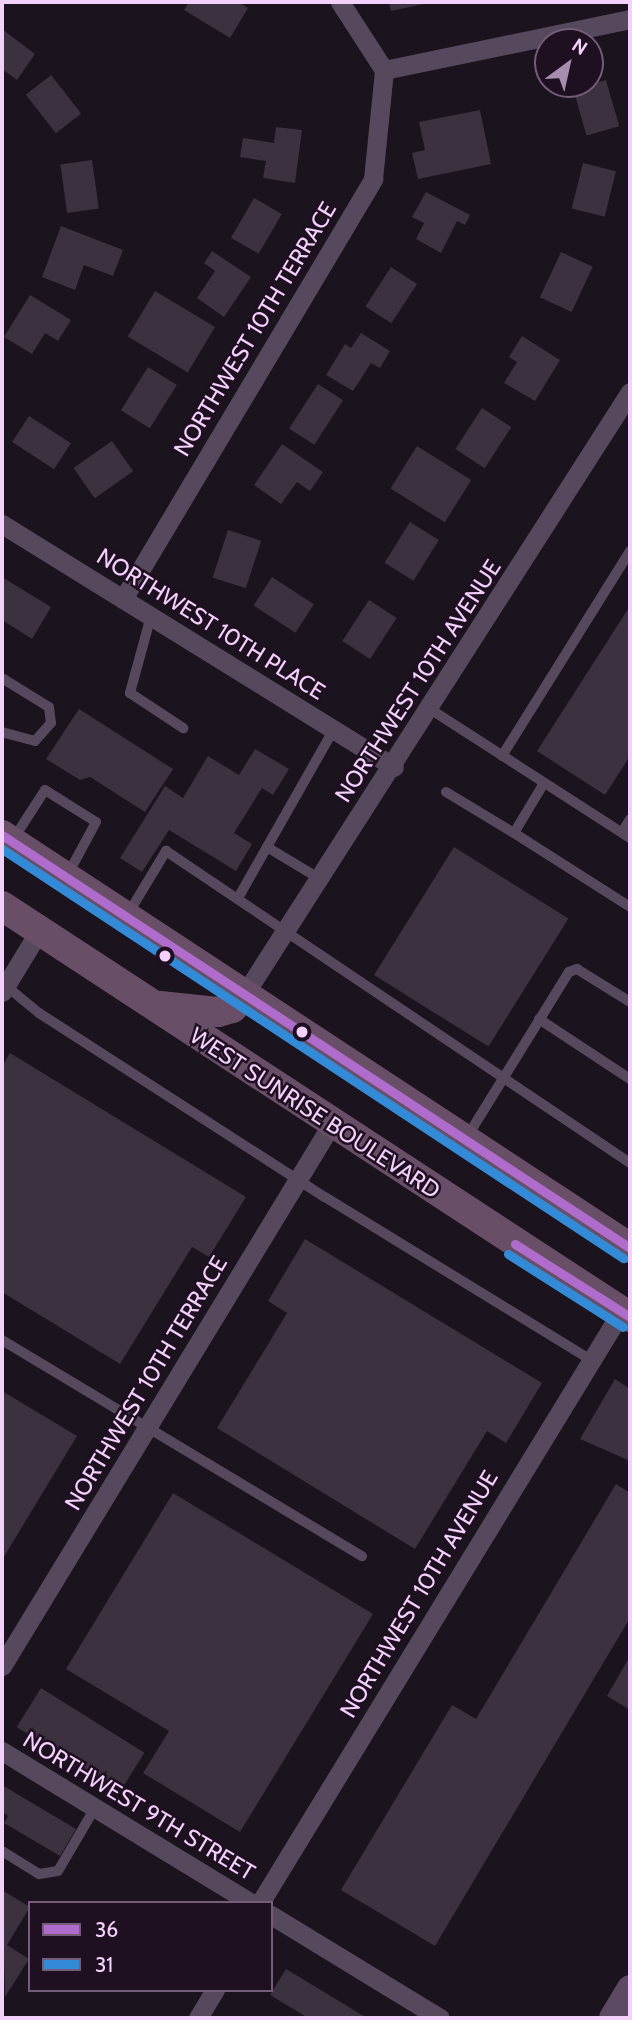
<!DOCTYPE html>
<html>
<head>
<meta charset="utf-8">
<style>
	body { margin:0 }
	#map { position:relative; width:632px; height:2020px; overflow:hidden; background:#1b131d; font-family:Cabin,sans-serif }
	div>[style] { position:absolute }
	.building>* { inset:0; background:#3c313f; transform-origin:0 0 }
	.lane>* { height:10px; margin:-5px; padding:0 5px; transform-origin:5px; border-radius:5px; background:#56485d }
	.street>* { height:19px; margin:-9.5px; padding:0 9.5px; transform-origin:9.5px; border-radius:9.5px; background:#56485d }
	.secondary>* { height:26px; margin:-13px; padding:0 13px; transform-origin:13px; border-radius:13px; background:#5c4a63 }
	.primary>* { height:30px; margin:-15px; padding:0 15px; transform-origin:15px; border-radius:15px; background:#684f67 }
	.bus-1>* { height:9px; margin:-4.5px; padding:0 4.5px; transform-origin:4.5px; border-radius:4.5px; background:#b06ccc }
	.bus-2>* { height:9px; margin:-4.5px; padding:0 4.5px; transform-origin:4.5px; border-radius:4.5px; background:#338bd7 }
	.dots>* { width:19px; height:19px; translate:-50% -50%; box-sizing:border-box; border:4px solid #1e0f21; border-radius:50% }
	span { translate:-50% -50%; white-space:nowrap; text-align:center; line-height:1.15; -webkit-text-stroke:5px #1e0f21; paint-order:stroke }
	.street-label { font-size:23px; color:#f3d1fc }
	.frame { position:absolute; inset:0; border:4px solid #f3d1fc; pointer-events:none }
	.legend { position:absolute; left:28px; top:1901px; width:245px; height:91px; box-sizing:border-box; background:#1e0f21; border:2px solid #735d79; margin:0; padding:9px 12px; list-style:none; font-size:21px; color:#f3d1fc }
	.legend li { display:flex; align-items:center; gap:14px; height:35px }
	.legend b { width:35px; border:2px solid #735d79 }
	.north { position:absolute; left:534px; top:28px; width:70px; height:70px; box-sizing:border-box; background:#1e0f21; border:2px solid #735d79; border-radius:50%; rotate:33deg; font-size:19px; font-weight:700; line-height:28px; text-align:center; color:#f3d1fc }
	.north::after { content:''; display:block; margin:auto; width:24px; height:32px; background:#a78eae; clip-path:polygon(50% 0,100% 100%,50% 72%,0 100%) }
</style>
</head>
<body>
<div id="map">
	<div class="building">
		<i style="clip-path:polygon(189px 2px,238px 2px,248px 8px,230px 38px,184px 10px)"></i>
		<i style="clip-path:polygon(389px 2px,428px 2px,428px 3px,391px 11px)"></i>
		<i style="clip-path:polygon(2px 29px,35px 54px,17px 80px,2px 69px)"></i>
		<i style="left:51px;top:75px;width:49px;height:32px;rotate:52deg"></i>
		<i style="left:606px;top:80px;width:48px;height:34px;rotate:74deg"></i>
		<i style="clip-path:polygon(480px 110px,491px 164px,418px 179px,412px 153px,425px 150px,419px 122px)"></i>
		<i style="clip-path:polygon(276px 127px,302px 130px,295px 183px,263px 178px,266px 161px,240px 157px,243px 138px,274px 143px)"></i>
		<i style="left:92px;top:160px;width:49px;height:32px;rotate:82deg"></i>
		<i style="left:583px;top:163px;width:34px;height:47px;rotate:14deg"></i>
		<i style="clip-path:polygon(426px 192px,470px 215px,465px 225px,457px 221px,441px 253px,416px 239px,424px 223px,412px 217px)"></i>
		<i style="left:254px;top:198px;width:32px;height:46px;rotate:30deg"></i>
		<i style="clip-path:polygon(61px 226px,123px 250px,113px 276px,84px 265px,75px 290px,42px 277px)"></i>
		<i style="clip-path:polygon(212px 251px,251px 277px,224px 317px,197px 298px,215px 271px,204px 263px)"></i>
		<i style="left:561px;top:252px;width:35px;height:50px;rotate:25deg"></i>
		<i style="left:391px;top:267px;width:31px;height:47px;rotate:33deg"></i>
		<i style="left:155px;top:291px;width:70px;height:53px;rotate:31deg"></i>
		<i style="clip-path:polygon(30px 295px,71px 320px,58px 341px,45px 333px,32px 354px,4px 337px)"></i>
		<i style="clip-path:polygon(361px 333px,390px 351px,380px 368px,371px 363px,353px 391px,326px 375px,345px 344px,351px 348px)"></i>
		<i style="clip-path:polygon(522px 336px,560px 360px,535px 401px,504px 383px,517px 362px,509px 357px)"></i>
		<i style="left:148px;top:367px;width:34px;height:51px;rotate:32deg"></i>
		<i style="left:318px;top:384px;width:30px;height:53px;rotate:33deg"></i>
		<i style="left:482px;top:408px;width:35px;height:49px;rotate:33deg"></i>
		<i style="left:29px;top:416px;width:50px;height:31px;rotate:33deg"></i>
		<i style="left:112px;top:441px;width:37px;height:47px;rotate:55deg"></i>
		<i style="clip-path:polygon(282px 444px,323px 472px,310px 491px,297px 482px,281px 504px,254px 485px)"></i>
		<i style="left:417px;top:446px;width:64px;height:50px;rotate:32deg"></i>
		<i style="left:410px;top:522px;width:34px;height:48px;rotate:32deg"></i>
		<i style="left:228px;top:530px;width:35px;height:50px;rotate:18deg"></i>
		<i style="clip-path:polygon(2px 577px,51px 607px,32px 639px,2px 620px)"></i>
		<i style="left:272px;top:577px;width:50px;height:34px;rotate:33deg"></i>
		<i style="left:369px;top:600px;width:33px;height:49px;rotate:33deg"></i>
		<i style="clip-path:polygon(630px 606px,630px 756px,605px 795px,537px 751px)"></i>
		<i style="clip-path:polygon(79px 709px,173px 769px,145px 812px,90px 777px,80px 780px,46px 759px)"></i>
		<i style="clip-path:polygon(255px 749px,289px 769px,273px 795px,262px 788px,234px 833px,252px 844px,236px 871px,169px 830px,142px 872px,120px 858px,165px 786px,183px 798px,208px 756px,239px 775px)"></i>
		<i style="left:454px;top:847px;width:135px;height:151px;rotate:32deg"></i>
		<i style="clip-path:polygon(10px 1053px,246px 1197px,209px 1257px,192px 1247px,120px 1364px,2px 1292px,2px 1066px)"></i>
		<i style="clip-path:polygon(305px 1239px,542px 1383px,506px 1443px,487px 1431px,415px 1549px,217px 1428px,287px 1313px,268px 1301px)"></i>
		<i style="clip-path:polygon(615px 1379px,630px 1389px,630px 1461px,580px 1439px)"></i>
		<i style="clip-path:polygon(2px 1391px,77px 1436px,2px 1560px)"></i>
		<i style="clip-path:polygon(616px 1484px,630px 1493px,630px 1618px,435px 1946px,341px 1890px,452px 1705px,476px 1719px)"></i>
		<i style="clip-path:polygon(173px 1493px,373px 1614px,240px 1832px,143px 1773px,169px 1731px,66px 1669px)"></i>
		<i style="clip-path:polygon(630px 1656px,630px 1710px,607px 1696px)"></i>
		<i style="left:41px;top:1688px;width:122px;height:46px;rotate:32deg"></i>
		<i style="clip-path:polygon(2px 1785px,76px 1829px,60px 1856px,4px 1823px,8px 1816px,2px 1812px)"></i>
		<i style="clip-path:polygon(2px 1890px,30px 1907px,7px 1945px,29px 1959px,5px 1997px)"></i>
		<i style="clip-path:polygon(286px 1969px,367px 2018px,308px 2018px,270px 1995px)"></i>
	</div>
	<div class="lane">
		<i style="left:151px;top:616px;width:80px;rotate:105.3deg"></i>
		<i style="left:130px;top:693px;width:64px;rotate:33.4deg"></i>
		<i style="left:2px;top:678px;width:55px;rotate:31.7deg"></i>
		<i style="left:49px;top:707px;width:16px;rotate:83deg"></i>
		<i style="left:51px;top:723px;width:24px;rotate:132deg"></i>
		<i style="left:35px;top:741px;width:34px;rotate:-165deg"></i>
		<i style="left:430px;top:709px;width:238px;rotate:32.8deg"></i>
		<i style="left:502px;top:756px;width:242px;rotate:-58deg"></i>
		<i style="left:544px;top:783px;width:58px;rotate:121deg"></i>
		<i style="left:514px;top:833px;width:138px;rotate:32.5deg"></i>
		<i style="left:446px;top:792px;width:79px;rotate:31.1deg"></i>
		<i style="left:622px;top:832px;width:15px;rotate:-58deg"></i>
		<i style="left:14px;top:838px;width:57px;rotate:-57.1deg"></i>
		<i style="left:45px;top:790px;width:60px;rotate:32.1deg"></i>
		<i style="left:96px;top:822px;width:59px;rotate:118.3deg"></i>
		<i style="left:267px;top:847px;width:62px;rotate:31.1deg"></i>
		<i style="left:238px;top:898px;width:194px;rotate:-60.4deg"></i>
		<i style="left:128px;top:914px;width:74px;rotate:-58.9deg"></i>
		<i style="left:166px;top:851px;width:559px;rotate:33.92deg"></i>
		<i style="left:5px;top:985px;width:44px;rotate:39.5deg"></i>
		<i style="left:39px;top:1013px;width:340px;rotate:32.8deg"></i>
		<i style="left:325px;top:1197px;width:312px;rotate:31.5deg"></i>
		<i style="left:539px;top:1019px;width:109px;rotate:33.4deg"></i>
		<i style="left:467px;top:1137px;width:194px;rotate:-58.3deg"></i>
		<i style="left:569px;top:972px;width:9px;rotate:-21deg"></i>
		<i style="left:577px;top:969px;width:62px;rotate:31.9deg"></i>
		<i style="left:2px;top:1340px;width:420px;rotate:31deg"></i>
		<i style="left:2px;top:1851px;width:44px;rotate:31.9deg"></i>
		<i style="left:39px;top:1874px;width:19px;rotate:-9deg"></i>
		<i style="left:58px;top:1871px;width:73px;rotate:-59.6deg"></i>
	</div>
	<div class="street">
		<i style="left:340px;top:2px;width:81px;rotate:57.1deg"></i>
		<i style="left:384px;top:70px;width:251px;rotate:-11.7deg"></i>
		<i style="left:2px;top:524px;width:461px;rotate:31.8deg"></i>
		<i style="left:123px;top:599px;width:489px;rotate:-59.2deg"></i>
		<i style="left:373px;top:179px;width:110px;rotate:-84.2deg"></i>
		<i style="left:2px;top:992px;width:71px;rotate:-58.8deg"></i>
		<i style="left:244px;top:995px;width:716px;rotate:-57.38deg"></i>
		<i style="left:2px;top:1666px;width:633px;rotate:-58.69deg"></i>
		<i style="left:2px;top:1751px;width:292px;rotate:31.4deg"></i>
		<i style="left:260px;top:1903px;width:693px;rotate:-58.58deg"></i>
		<i style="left:271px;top:1915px;width:198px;rotate:31.4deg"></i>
		<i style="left:198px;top:2018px;width:33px;rotate:-59deg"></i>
	</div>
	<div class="secondary">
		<i style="left:612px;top:2018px;width:35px;rotate:-59deg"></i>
	</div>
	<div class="primary">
		<i style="left:2px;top:835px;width:752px;rotate:33.33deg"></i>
		<i style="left:2px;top:906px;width:751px;rotate:33.2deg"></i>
		<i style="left:160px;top:1006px;width:58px;rotate:5.9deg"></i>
		<i style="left:218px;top:1012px;width:15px;rotate:-16deg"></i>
		<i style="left:232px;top:1008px;width:18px;rotate:-47deg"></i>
	</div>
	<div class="bus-1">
		<i style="left:2px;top:835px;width:752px;rotate:33.33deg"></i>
		<i style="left:515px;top:1244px;width:136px;rotate:32.4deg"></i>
	</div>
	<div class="bus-2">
		<i style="left:2px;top:849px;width:744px;rotate:33.37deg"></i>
		<i style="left:508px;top:1254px;width:136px;rotate:32.4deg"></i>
	</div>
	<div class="dots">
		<i style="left:165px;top:956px;background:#f3d1fc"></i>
		<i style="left:302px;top:1032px;background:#f3d1fc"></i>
	</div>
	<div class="street-label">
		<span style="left:255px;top:329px;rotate:-59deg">NORTHWEST 10TH TERRACE</span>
		<span style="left:211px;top:624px;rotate:32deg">NORTHWEST 10TH PLACE</span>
		<span style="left:418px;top:681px;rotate:-57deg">NORTHWEST 10TH AVENUE</span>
		<span style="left:315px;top:1113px;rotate:33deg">WEST SUNRISE BOULEVARD</span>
		<span style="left:146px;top:1383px;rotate:-59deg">NORTHWEST 10TH TERRACE</span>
		<span style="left:419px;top:1594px;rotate:-59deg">NORTHWEST 10TH AVENUE</span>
		<span style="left:139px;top:1806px;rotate:31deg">NORTHWEST 9TH STREET</span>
	</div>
	<div class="frame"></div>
	<ul class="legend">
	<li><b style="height:9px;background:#b06ccc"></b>36</li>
	<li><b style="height:9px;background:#338bd7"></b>31</li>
	</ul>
	<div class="north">N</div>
</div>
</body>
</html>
